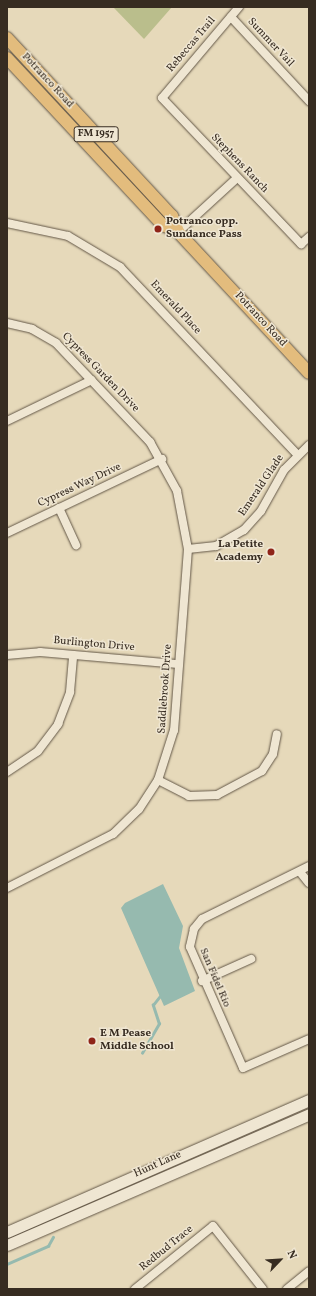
<!DOCTYPE html>
<html>
<head>
<meta charset="utf-8">
<style>
	body { margin:0 }
	#map { position:relative; width:316px; height:1296px; overflow:hidden; background:#e6d9ba; font-family:Vollkorn,serif }
	div>[style] { position:absolute }
	.green>* { inset:0; background:#babe8c }
	.water>* { inset:0; background:#96baaf }
	.stream>* { height:2.5px; margin:-1.25px; padding:0 1.25px; transform-origin:1.25px; border-radius:1.25px; background:#96baaf }
	.roads { filter:drop-shadow(0 0 1px #635747) drop-shadow(0 0 1px #635747) }
	.minor>* { height:8px; margin:-4px; padding:0 4px; transform-origin:4px; border-radius:4px; background:#efe6d2 }
	.secondary>* { height:11px; margin:-5.5px; padding:0 5.5px; transform-origin:5.5px; border-radius:5.5px; background:#efe6d2 }
	.primary>* { height:12px; margin:-6px; padding:0 6px; transform-origin:6px; border-radius:6px; background:#e3bc7d }
	.dots>* { width:11px; height:11px; translate:-50% -50%; box-sizing:border-box; border:2px solid #efe6d2; border-radius:50% }
	span { translate:-50% -50%; white-space:nowrap; text-align:center; line-height:1.15; -webkit-text-stroke:3px #efe6d2; paint-order:stroke }
	.shield-label span { padding:1px 3px; background:#efe6d2; border:1px solid; border-radius:3px; -webkit-text-stroke-width:0 }
	.shield-label { font-size:10px; color:#372c21; font-weight:700 }
	.street-label { font-size:11px; color:#372c21 }
	.poi-label { font-size:11px; color:#372c21; font-weight:700 }
	.left { translate:0 -50%; text-align:left }
	.right { translate:-100% -50%; text-align:right }
	.frame { position:absolute; inset:0; border:8px solid #372c21; pointer-events:none }
	.north { position:absolute; left:260px; top:1240px; width:40px; height:40px; -webkit-text-stroke:3px #efe6d2; paint-order:stroke; rotate:65deg; font-size:11px; font-weight:700; line-height:16px; text-align:center; color:#372c21 }
	.north::after { content:''; display:block; margin:auto; width:14px; height:18px; background:#372c21; clip-path:polygon(50% 0,100% 100%,50% 72%,0 100%) }
</style>
</head>
<body>
<div id="map">
	<div class="green">
		<i style="clip-path:polygon(113px 7px,172px 7px,144px 39px)"></i>
	</div>
	<div class="water">
		<i style="clip-path:polygon(163px 884px,183px 926px,179px 948px,195px 991px,164px 1006px,121px 908px,125px 903px)"></i>
	</div>
	<div class="stream">
		<i style="left:142px;top:1053px;width:34px;rotate:-60deg"></i>
		<i style="left:159px;top:1024px;width:20px;rotate:-108deg"></i>
		<i style="left:153px;top:1005px;width:11px;rotate:-52deg"></i>
		<i style="left:7px;top:1264px;width:45px;rotate:-23.7deg"></i>
		<i style="left:48px;top:1246px;width:10px;rotate:-61deg"></i>
	</div>
	<div class="roads">
		<div class="minor">
			<i style="left:239px;top:7px;width:119px;rotate:130.2deg"></i>
			<i style="left:162px;top:98px;width:202px;rotate:46.4deg"></i>
			<i style="left:301px;top:244px;width:11px;rotate:-41deg"></i>
			<i style="left:231px;top:17px;width:115px;rotate:47.1deg"></i>
			<i style="left:7px;top:223px;width:62px;rotate:12deg"></i>
			<i style="left:68px;top:236px;width:61px;rotate:30.8deg"></i>
			<i style="left:120px;top:267px;width:259px;rotate:46.6deg"></i>
			<i style="left:178px;top:232px;width:80px;rotate:-42.5deg"></i>
			<i style="left:7px;top:323px;width:26px;rotate:13deg"></i>
			<i style="left:32px;top:329px;width:28px;rotate:30deg"></i>
			<i style="left:56px;top:343px;width:137px;rotate:46.5deg"></i>
			<i style="left:150px;top:442px;width:56px;rotate:61.1deg"></i>
			<i style="left:177px;top:491px;width:59px;rotate:79.3deg"></i>
			<i style="left:188px;top:549px;width:182px;rotate:94.4deg"></i>
			<i style="left:174px;top:730px;width:52px;rotate:107.7deg"></i>
			<i style="left:158px;top:780px;width:35px;rotate:123deg"></i>
			<i style="left:139px;top:809px;width:36px;rotate:136deg"></i>
			<i style="left:113px;top:834px;width:119px;rotate:153deg"></i>
			<i style="left:7px;top:421px;width:94px;rotate:-25.8deg"></i>
			<i style="left:59px;top:508px;width:41px;rotate:65.3deg"></i>
			<i style="left:7px;top:533px;width:172px;rotate:-25.5deg"></i>
			<i style="left:188px;top:549px;width:28px;rotate:-6deg"></i>
			<i style="left:216px;top:546px;width:32px;rotate:-30deg"></i>
			<i style="left:244px;top:530px;width:25px;rotate:-48deg"></i>
			<i style="left:261px;top:511px;width:47px;rotate:-60.7deg"></i>
			<i style="left:284px;top:470px;width:35px;rotate:-45deg"></i>
			<i style="left:7px;top:655px;width:33px;rotate:-5deg"></i>
			<i style="left:40px;top:652px;width:139px;rotate:5deg"></i>
			<i style="left:7px;top:772px;width:37px;rotate:-34deg"></i>
			<i style="left:38px;top:751px;width:34px;rotate:-53deg"></i>
			<i style="left:58px;top:724px;width:34px;rotate:-69deg"></i>
			<i style="left:70px;top:692px;width:37px;rotate:-85deg"></i>
			<i style="left:158px;top:780px;width:35px;rotate:27deg"></i>
			<i style="left:189px;top:796px;width:28px;rotate:-2deg"></i>
			<i style="left:217px;top:795px;width:51px;rotate:-28.1deg"></i>
			<i style="left:262px;top:771px;width:20px;rotate:-57deg"></i>
			<i style="left:273px;top:754px;width:20px;rotate:-79deg"></i>
			<i style="left:309px;top:866px;width:119px;rotate:153.6deg"></i>
			<i style="left:202px;top:919px;width:13px;rotate:129deg"></i>
			<i style="left:194px;top:929px;width:18px;rotate:103deg"></i>
			<i style="left:190px;top:947px;width:132px;rotate:66.3deg"></i>
			<i style="left:243px;top:1068px;width:72px;rotate:-23.7deg"></i>
			<i style="left:300px;top:872px;width:14px;rotate:51deg"></i>
			<i style="left:202px;top:981px;width:54px;rotate:-24.2deg"></i>
			<i style="left:135px;top:1289px;width:100px;rotate:-38.9deg"></i>
			<i style="left:213px;top:1226px;width:80px;rotate:51.6deg"></i>
			<i style="left:287px;top:1289px;width:28px;rotate:-39deg"></i>
		</div>
		<div class="secondary">
			<i style="left:7px;top:1232px;width:330px;rotate:-23.6deg"></i>
			<i style="left:7px;top:1245px;width:329px;rotate:-23.4deg"></i>
		</div>
		<div class="primary">
			<i style="left:7px;top:38px;width:243px;rotate:47.2deg"></i>
			<i style="left:172px;top:216px;width:17px;rotate:69deg"></i>
			<i style="left:178px;top:232px;width:192px;rotate:47.1deg"></i>
			<i style="left:7px;top:58px;width:229px;rotate:47deg"></i>
			<i style="left:163px;top:225px;width:17px;rotate:25deg"></i>
		</div>
	</div>
	<div class="dots">
		<i style="left:158px;top:229px;background:#8f2418"></i>
		<i style="left:271px;top:552px;background:#8f2418"></i>
		<i style="left:92px;top:1041px;background:#8f2418"></i>
	</div>
	<div class="shield-label">
		<span style="left:96px;top:134px">FM 1957</span>
	</div>
	<div class="street-label">
		<span style="left:270px;top:43px;rotate:47deg">Summer Vail</span>
		<span style="left:192px;top:45px;rotate:-50deg">Rebeccas Trail</span>
		<span style="left:47px;top:81px;rotate:47deg">Potranco Road</span>
		<span style="left:239px;top:164px;rotate:46deg">Stephens Ranch</span>
		<span style="left:175px;top:308px;rotate:47deg">Emerald Place</span>
		<span style="left:260px;top:320px;rotate:47deg">Potranco Road</span>
		<span style="left:100px;top:373px;rotate:46deg">Cypress Garden Drive</span>
		<span style="left:80px;top:486px;rotate:-25deg">Cypress Way Drive</span>
		<span style="left:262px;top:486px;rotate:-56deg">Emerald Glade</span>
		<span style="left:94px;top:645px;rotate:5deg">Burlington Drive</span>
		<span style="left:166px;top:689px;rotate:-86deg">Saddlebrook Drive</span>
		<span style="left:214px;top:978px;rotate:67deg">San Fidel Rio</span>
		<span style="left:158px;top:1165px;rotate:-24deg">Hunt Lane</span>
		<span style="left:167px;top:1249px;rotate:-39deg">Redbud Trace</span>
	</div>
	<div class="poi-label">
		<span class="left" style="left:166px;top:229px">Potranco opp.<br>Sundance Pass</span>
		<span class="right" style="left:263px;top:552px">La Petite<br>Academy</span>
		<span class="left" style="left:100px;top:1041px">E M Pease<br>Middle School</span>
	</div>
	<div class="frame"></div>
	<div class="north">N</div>
</div>
</body>
</html>
